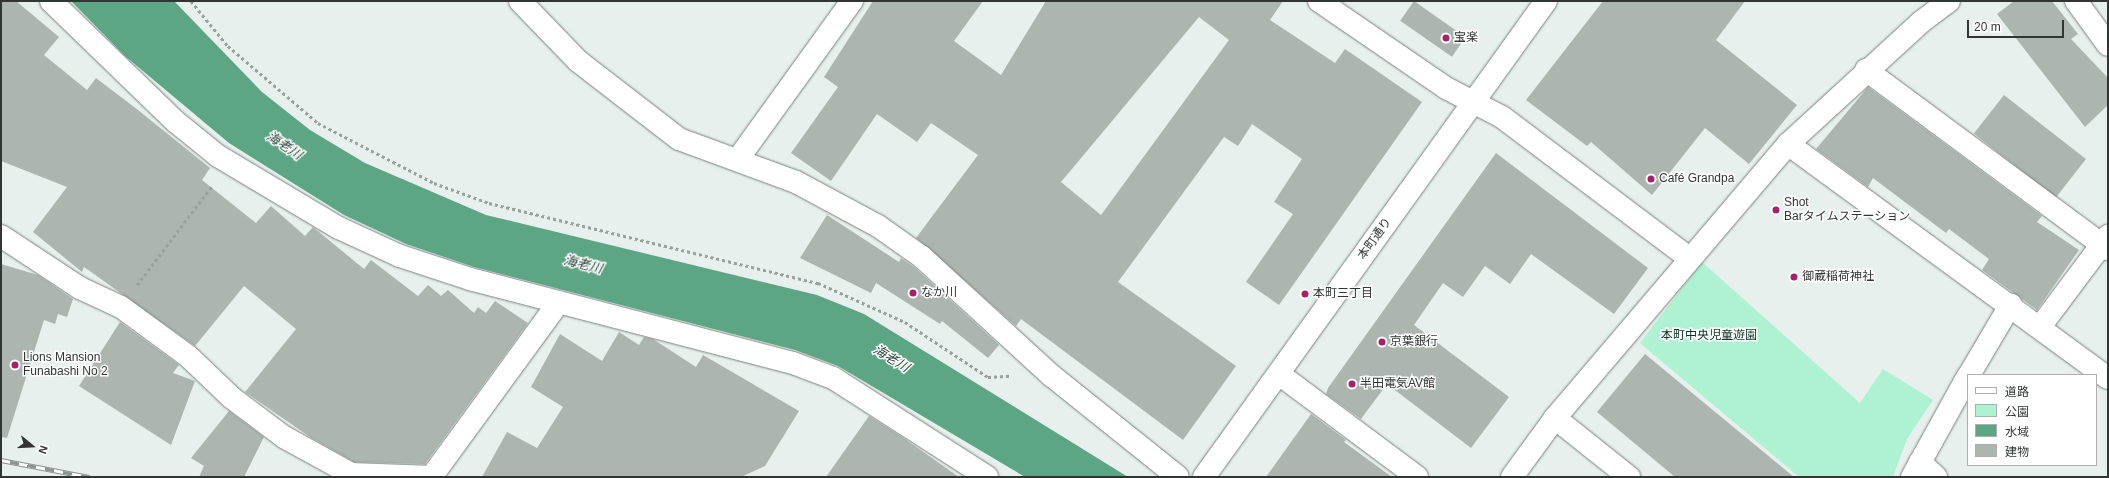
<!DOCTYPE html>
<html>
<head>
<meta charset="utf-8">
<style>
	body { margin:0 }
	#map { position:relative; width:2109px; height:478px; overflow:hidden; background:#e7f0ec; font-family:Helvetica,"Noto Sans JP",sans-serif }
	div>[style] { position:absolute }
	.green>* { inset:0; background:#aff2d3 }
	.water>* { inset:0; background:#5ca686 }
	.building>* { inset:0; background:#adb5b1; transform-origin:0 0 }
	.path>* { height:2.5px; margin-top:-1.25px; transform-origin:0; background:repeating-linear-gradient(90deg,#9aa19d 0 3px,transparent 0 6px) }
	.roads { filter:drop-shadow(0 0 1px #79817d) drop-shadow(0 0 1px #79817d) }
	.minor>* { height:22px; margin:-11px; padding:0 11px; transform-origin:11px; border-radius:11px; background:#fff }
	.rail>* { height:4.5px; margin-top:-2.25px; transform-origin:0; background:repeating-linear-gradient(90deg,#fff 0 9px,#8c9390 0 18px); box-sizing:border-box; border-block:1px solid #8c9390 }
	.dots>* { width:11px; height:11px; translate:-50% -50%; box-sizing:border-box; border:2px solid #fff; border-radius:50% }
	span { translate:-50% -50%; white-space:nowrap; text-align:center; line-height:1.15; -webkit-text-stroke:3px #fff; paint-order:stroke }
	.poi-label { font-size:12px; color:#313533 }
	.left { translate:0 -50%; text-align:left }
	.street-label { font-size:12px; color:#313533 }
	.park-label { font-size:12px; color:#0f3224 }
	.water-label { font-size:13px; color:#193b2d; font-style:italic }
	.frame { position:absolute; inset:0; border:2px solid #313533; pointer-events:none }
	.legend { position:absolute; left:1967px; top:374px; width:130px; height:92px; box-sizing:border-box; background:#fff; border:1px solid #adaead; margin:0; padding:5px 7px; list-style:none; font-size:12px; color:#313533 }
	.legend li { display:flex; align-items:center; gap:8px; height:20px }
	.legend b { width:20px; border:1px solid #adaead }
	.north { position:absolute; left:12px; top:426px; width:40px; height:40px; -webkit-text-stroke:3px #fff; paint-order:stroke; rotate:108deg; font-size:11px; font-weight:700; line-height:16px; text-align:center; color:#313533 }
	.north::after { content:''; display:block; margin:auto; width:14px; height:18px; background:#313533; clip-path:polygon(50% 0,100% 100%,50% 72%,0 100%) }
	.scale { position:absolute; left:1967px; top:20px; width:97px; height:18px; box-sizing:border-box; border:2px solid #313533; border-top:0; padding-left:5px; font-size:12px; line-height:14px; white-space:nowrap; color:#313533; -webkit-text-stroke:3px #fff; paint-order:stroke }
</style>
</head>
<body>
<div id="map">
	<div class="green">
		<i style="clip-path:polygon(1702px 262px,1860px 403px,1883px 369px,1933px 400px,1907px 439px,1893px 477px,1799px 477px,1640px 343px)"></i>
	</div>
	<div class="water">
		<i style="clip-path:polygon(71px 1px,174px 1px,262px 92px,310px 130px,365px 163px,486px 215px,817px 295px,864px 314px,1128px 477px,1025px 477px,838px 366px,795px 350px,474px 267px,406px 244px,344px 215px,229px 143px,125px 56px)"></i>
	</div>
	<div class="building">
		<i style="clip-path:polygon(1px 1px,16px 1px,59px 37px,44px 55px,87px 90px,96px 78px,138px 110px,210px 168px,202px 180px,256px 223px,271px 206px,305px 236px,313px 227px,364px 269px,371px 260px,418px 296px,428px 285px,441px 296px,448px 290px,474px 313px,478px 307px,486px 313px,495px 301px,528px 323px,425px 464px,354px 462px,310px 437px,245px 392px,296px 329px,244px 286px,195px 346px,84px 267px,82px 272px,33px 232px,67px 187px,1px 161px)"></i>
		<i style="clip-path:polygon(evenodd,873px 1px,983px 1px,954px 41px,1001px 75px,1046px 1px,1283px 1px,1270px 20px,1335px 63px,1345px 49px,1422px 102px,1279px 305px,1246px 282px,1293px 214px,1274px 202px,1302px 159px,1252px 124px,1238px 146px,1224px 137px,1118px 282px,1236px 366px,1183px 440px,1021px 319px,1016px 326px,916px 238px,978px 155px,931px 123px,917px 142px,877px 114px,831px 181px,791px 153px,838px 87px,824px 77px,873px 1px,1199px 17px,1229px 40px,1101px 215px,1061px 182px,1199px 17px)"></i>
		<i style="left:1414px;top:1px;width:63px;height:24px;rotate:35deg"></i>
		<i style="clip-path:polygon(1603px 1px,1745px 1px,1716px 40px,1797px 105px,1749px 164px,1705px 128px,1652px 195px,1591px 142px,1587px 146px,1526px 100px)"></i>
		<i style="clip-path:polygon(2014px 1px,2052px 1px,2078px 34px,2071px 39px,2108px 78px,2108px 105px,2085px 127px,1997px 14px)"></i>
		<i style="clip-path:polygon(1868px 87px,2042px 216px,2037px 222px,2079px 250px,2037px 310px,1982px 270px,1989px 259px,1949px 229px,1946px 233px,1873px 178px,1868px 187px,1816px 149px)"></i>
		<i style="left:2004px;top:95px;width:104px;height:49px;rotate:38deg"></i>
		<i style="clip-path:polygon(1496px 153px,1648px 268px,1614px 314px,1531px 254px,1510px 284px,1485px 266px,1463px 297px,1443px 283px,1414px 325px,1509px 397px,1471px 448px,1387px 384px,1361px 419px,1326px 394px,1328px 388px)"></i>
		<i style="clip-path:polygon(827px 215px,899px 262px,901px 258px,914px 267px,999px 345px,988px 358px,942px 321px,940px 324px,876px 283px,871px 293px,800px 258px)"></i>
		<i style="clip-path:polygon(1px 264px,38px 275px,73px 299px,67px 317px,58px 314px,55px 324px,44px 320px,7px 438px,1px 437px)"></i>
		<i style="clip-path:polygon(120px 322px,179px 365px,173px 373px,195px 381px,171px 445px,79px 386px)"></i>
		<i style="clip-path:polygon(619px 332px,639px 345px,644px 337px,653px 339px,696px 367px,703px 355px,799px 411px,765px 466px,741px 477px,482px 477px,507px 432px,537px 448px,563px 407px,531px 387px,560px 334px,602px 361px)"></i>
		<i style="clip-path:polygon(1645px 354px,1794px 477px,1675px 477px,1597px 412px)"></i>
		<i style="clip-path:polygon(229px 411px,264px 437px,244px 477px,199px 477px,204px 466px,191px 458px)"></i>
		<i style="clip-path:polygon(1311px 414px,1346px 440px,1344px 442px,1392px 477px,1266px 477px)"></i>
		<i style="clip-path:polygon(869px 416px,902px 437px,959px 477px,826px 477px)"></i>
	</div>
	<div class="path">
		<i style="left:191px;top:1px;width:58px;rotate:50.6deg"></i>
		<i style="left:228px;top:46px;width:118px;rotate:40.5deg"></i>
		<i style="left:318px;top:123px;width:131px;rotate:27.3deg"></i>
		<i style="left:434px;top:183px;width:59px;rotate:20deg"></i>
		<i style="left:489px;top:203px;width:339px;rotate:13.7deg"></i>
		<i style="left:818px;top:283px;width:95px;rotate:24.1deg"></i>
		<i style="left:905px;top:322px;width:100px;rotate:33.5deg"></i>
		<i style="left:988px;top:377px;width:22px;rotate:-3deg"></i>
		<i style="left:137px;top:285px;width:124px;rotate:-52.9deg"></i>
	</div>
	<div class="roads">
		<div class="minor">
			<i style="left:51px;top:1px;width:174px;rotate:44.1deg"></i>
			<i style="left:176px;top:122px;width:54px;rotate:39deg"></i>
			<i style="left:218px;top:156px;width:141px;rotate:30.8deg"></i>
			<i style="left:339px;top:228px;width:67px;rotate:24.7deg"></i>
			<i style="left:400px;top:256px;width:74px;rotate:18.2deg"></i>
			<i style="left:470px;top:279px;width:334px;rotate:14.6deg"></i>
			<i style="left:793px;top:363px;width:43px;rotate:20.6deg"></i>
			<i style="left:833px;top:378px;width:183px;rotate:32.7deg"></i>
			<i style="left:520px;top:1px;width:83px;rotate:46deg"></i>
			<i style="left:578px;top:61px;width:128px;rotate:37.7deg"></i>
			<i style="left:679px;top:139px;width:125px;rotate:20.2deg"></i>
			<i style="left:796px;top:182px;width:93px;rotate:28.2deg"></i>
			<i style="left:878px;top:226px;width:54px;rotate:35.2deg"></i>
			<i style="left:922px;top:257px;width:176px;rotate:42.5deg"></i>
			<i style="left:1052px;top:376px;width:161px;rotate:38.7deg"></i>
			<i style="left:1319px;top:1px;width:154px;rotate:34.4deg"></i>
			<i style="left:1446px;top:88px;width:63px;rotate:27.4deg"></i>
			<i style="left:1502px;top:117px;width:234px;rotate:37deg"></i>
			<i style="left:2076px;top:1px;width:54px;rotate:54deg"></i>
			<i style="left:1866px;top:70px;width:301px;rotate:36.5deg"></i>
			<i style="left:1788px;top:144px;width:396px;rotate:36.2deg"></i>
			<i style="left:738px;top:159px;width:195px;rotate:-54.2deg"></i>
			<i style="left:1px;top:236px;width:95px;rotate:33.4deg"></i>
			<i style="left:80px;top:288px;width:45px;rotate:24.9deg"></i>
			<i style="left:121px;top:307px;width:84px;rotate:36.3deg"></i>
			<i style="left:189px;top:357px;width:59px;rotate:43.6deg"></i>
			<i style="left:232px;top:398px;width:65px;rotate:36.9deg"></i>
			<i style="left:284px;top:437px;width:77px;rotate:28.9deg"></i>
			<i style="left:351px;top:474px;width:83px;rotate:2.1deg"></i>
			<i style="left:2040px;top:327px;width:114px;rotate:-53.2deg"></i>
			<i style="left:1279px;top:374px;width:172px;rotate:36.7deg"></i>
			<i style="left:1969px;top:375px;width:82px;rotate:-59.4deg"></i>
			<i style="left:1555px;top:418px;width:95px;rotate:38.6deg"></i>
			<i style="left:1920px;top:462px;width:22px;rotate:43deg"></i>
			<i style="left:432px;top:476px;width:215px;rotate:-53.9deg"></i>
			<i style="left:1204px;top:477px;width:586px;rotate:-54.3deg"></i>
			<i style="left:1512px;top:477px;width:73px;rotate:-53.9deg"></i>
			<i style="left:1555px;top:418px;width:360px;rotate:-49.6deg"></i>
			<i style="left:1788px;top:144px;width:180px;rotate:-42.5deg"></i>
			<i style="left:1921px;top:22px;width:35px;rotate:-37deg"></i>
			<i style="left:1912px;top:477px;width:115px;rotate:-61deg"></i>
		</div>
	</div>
	<div class="rail">
		<i style="left:1px;top:460px;width:90px;rotate:10.9deg"></i>
	</div>
	<div class="dots">
		<i style="left:1446px;top:38px;background:#a82168"></i>
		<i style="left:1651px;top:179px;background:#a82168"></i>
		<i style="left:1776px;top:210px;background:#a82168"></i>
		<i style="left:1794px;top:277px;background:#a82168"></i>
		<i style="left:913px;top:293px;background:#a82168"></i>
		<i style="left:1305px;top:294px;background:#a82168"></i>
		<i style="left:1382px;top:342px;background:#a82168"></i>
		<i style="left:15px;top:365px;background:#a82168"></i>
		<i style="left:1352px;top:384px;background:#a82168"></i>
	</div>
	<div class="poi-label">
		<span class="left" style="left:1454px;top:38px">宝楽</span>
		<span class="left" style="left:1659px;top:179px">Café Grandpa</span>
		<span class="left" style="left:1784px;top:210px">Shot<br>Barタイムステーション</span>
		<span class="left" style="left:1802px;top:277px">御蔵稲荷神社</span>
		<span class="left" style="left:921px;top:293px">なか川</span>
		<span class="left" style="left:1313px;top:294px">本町三丁目</span>
		<span class="left" style="left:1390px;top:342px">京葉銀行</span>
		<span class="left" style="left:23px;top:365px">Lions Mansion<br>Funabashi No 2</span>
		<span class="left" style="left:1360px;top:384px">半田電気AV館</span>
	</div>
	<div class="street-label">
		<span style="left:1375px;top:239px;rotate:-54deg">本町通り</span>
	</div>
	<div class="park-label">
		<span style="left:1709px;top:336px">本町中央児童遊園</span>
	</div>
	<div class="water-label">
		<span style="left:284px;top:146px;rotate:34deg">海老川</span>
		<span style="left:583px;top:265px;rotate:14deg">海老川</span>
		<span style="left:891px;top:359px;rotate:32deg">海老川</span>
	</div>
	<div class="frame"></div>
	<ul class="legend">
	<li><b style="height:5px;background:#fff"></b>道路</li>
	<li><b style="height:11px;background:#aff2d3"></b>公園</li>
	<li><b style="height:11px;background:#5ca686"></b>水域</li>
	<li><b style="height:11px;background:#adb5b1"></b>建物</li>
	</ul>
	<div class="north">N</div>
	<div class="scale">20 m</div>
</div>
</body>
</html>
